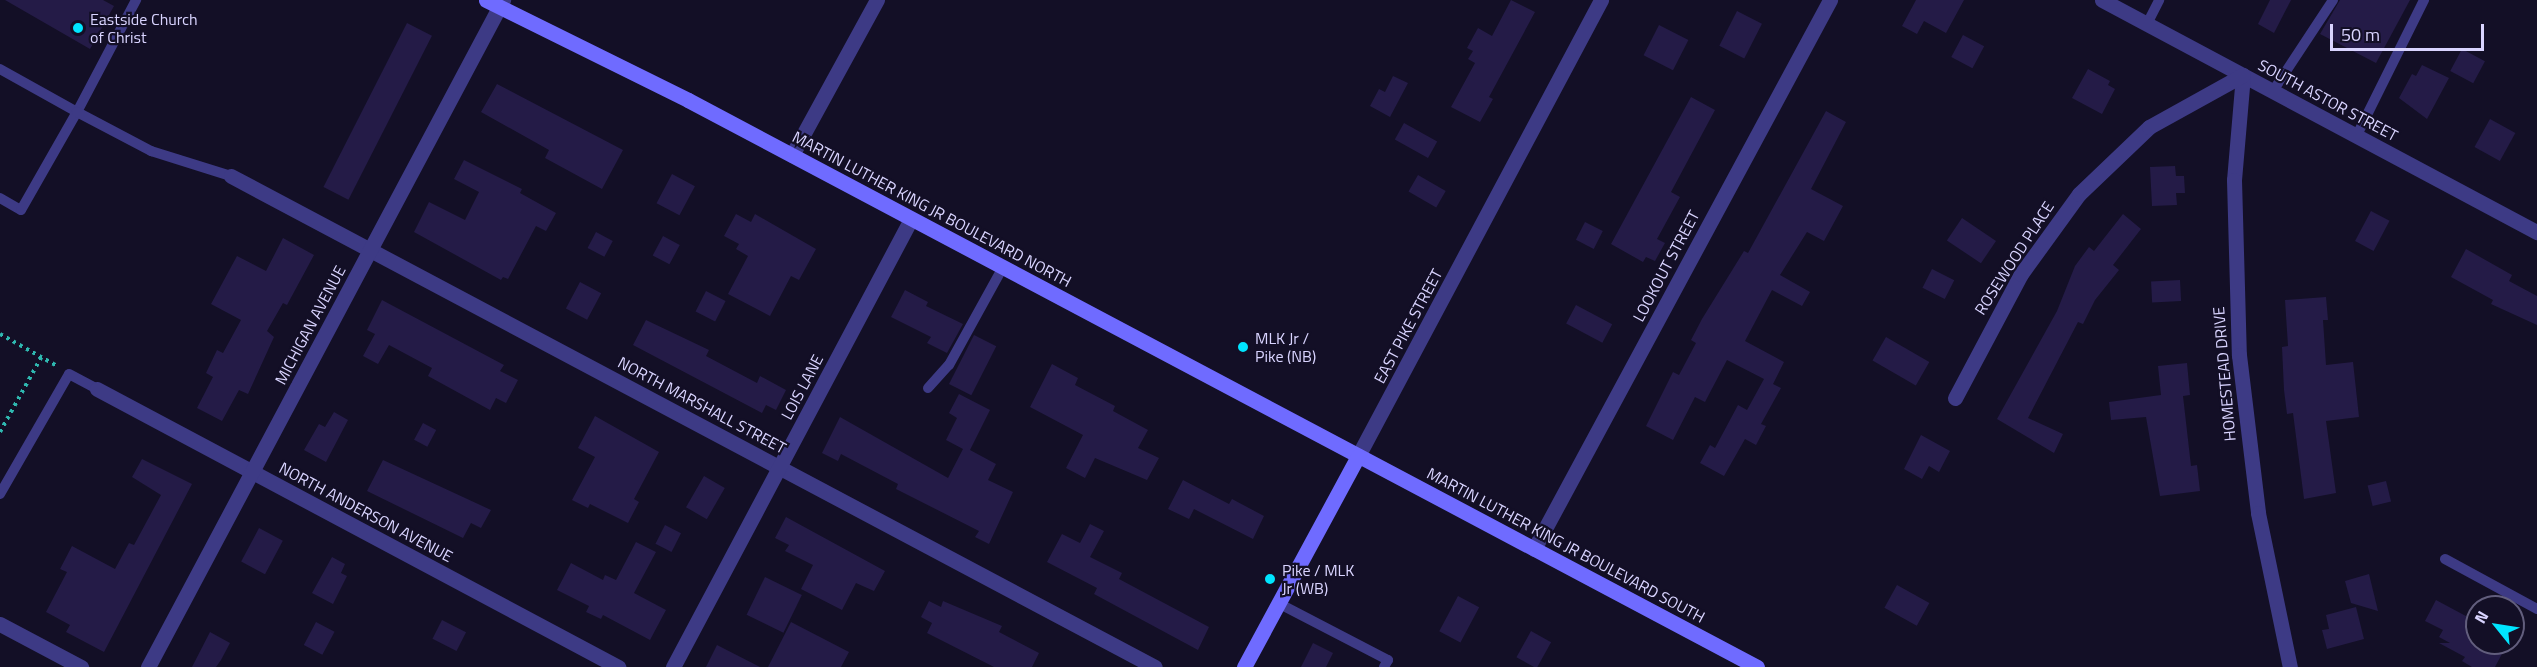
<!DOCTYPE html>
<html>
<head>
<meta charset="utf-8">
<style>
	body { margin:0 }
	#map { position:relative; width:2537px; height:667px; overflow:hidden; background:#130f26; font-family:"Titillium Web",sans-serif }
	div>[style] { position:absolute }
	.building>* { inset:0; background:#241b47; transform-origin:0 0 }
	.path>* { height:4px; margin-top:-2px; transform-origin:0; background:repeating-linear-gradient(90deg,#2fb8b0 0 3px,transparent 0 7.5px) }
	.lane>* { height:10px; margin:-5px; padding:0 5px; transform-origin:5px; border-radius:5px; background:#3d3a85 }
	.street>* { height:15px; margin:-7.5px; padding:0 7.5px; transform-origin:7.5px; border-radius:7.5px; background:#3d3a85 }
	.secondary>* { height:15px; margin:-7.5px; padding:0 7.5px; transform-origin:7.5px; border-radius:7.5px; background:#6f6bff }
	.dots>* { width:16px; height:16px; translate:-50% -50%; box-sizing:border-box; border:3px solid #130f26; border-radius:50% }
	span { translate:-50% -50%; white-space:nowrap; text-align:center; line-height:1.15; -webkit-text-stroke:4.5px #130f26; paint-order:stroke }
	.poi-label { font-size:16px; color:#d9d4ff }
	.left { translate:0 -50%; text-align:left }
	.street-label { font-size:16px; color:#d9d4ff }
	.north { position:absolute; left:2465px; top:595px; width:60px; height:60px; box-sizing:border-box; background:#130f26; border:2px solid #625e7d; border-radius:50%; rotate:300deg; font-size:16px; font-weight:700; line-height:24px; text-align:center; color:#d9d4ff }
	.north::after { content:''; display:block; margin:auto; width:21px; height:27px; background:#00e5ff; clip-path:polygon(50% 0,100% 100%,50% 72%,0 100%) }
	.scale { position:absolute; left:2330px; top:24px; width:154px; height:27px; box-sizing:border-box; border:3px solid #d9d4ff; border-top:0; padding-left:8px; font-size:18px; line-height:21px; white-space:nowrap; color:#d9d4ff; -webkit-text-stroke:4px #130f26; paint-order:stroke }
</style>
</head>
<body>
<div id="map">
	<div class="building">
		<i style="clip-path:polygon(5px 0,103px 0,114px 6px,90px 49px)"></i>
		<i style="clip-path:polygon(1511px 0,1535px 12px,1489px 97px,1493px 99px,1480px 122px,1451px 107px,1475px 63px,1468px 59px,1473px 51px,1467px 48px,1478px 28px,1492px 36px)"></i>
		<i style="clip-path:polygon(1916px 0,1964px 0,1946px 33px,1924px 21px,1917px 34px,1902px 26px)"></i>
		<i style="clip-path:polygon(2270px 0,2291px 0,2274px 33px,2258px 24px)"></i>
		<i style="clip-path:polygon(2340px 0,2410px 0,2376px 63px,2320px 34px)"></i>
		<i style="left:1737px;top:11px;width:28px;height:39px;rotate:27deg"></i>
		<i style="left:407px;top:23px;width:28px;height:184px;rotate:27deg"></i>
		<i style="left:1659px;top:25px;width:33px;height:34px;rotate:27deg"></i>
		<i style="left:1963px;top:35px;width:24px;height:25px;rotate:28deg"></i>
		<i style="left:2462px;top:49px;width:26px;height:25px;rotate:28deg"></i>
		<i style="clip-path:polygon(2422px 65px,2449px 78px,2427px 119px,2399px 98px,2412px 74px,2416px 76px)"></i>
		<i style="clip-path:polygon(2088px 69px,2110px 81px,2108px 85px,2115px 89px,2102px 114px,2072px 98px)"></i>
		<i style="clip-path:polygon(1393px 76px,1408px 83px,1390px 117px,1370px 106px,1379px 89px,1385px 92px)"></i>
		<i style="clip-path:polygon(497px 84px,623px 150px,602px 189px,545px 158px,549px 150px,481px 112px)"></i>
		<i style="clip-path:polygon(1691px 97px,1715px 110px,1671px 192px,1680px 197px,1657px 239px,1665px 243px,1655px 261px,1646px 257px,1643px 262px,1611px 244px)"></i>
		<i style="clip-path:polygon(1826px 111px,1846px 122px,1811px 189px,1843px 206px,1824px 241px,1807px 232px,1780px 275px,1810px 292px,1802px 306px,1772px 290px,1745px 341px,1784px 362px,1773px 384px,1781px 388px,1761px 424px,1766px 426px,1756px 445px,1745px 439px,1724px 476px,1700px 463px,1710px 445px,1715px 448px,1738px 405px,1747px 410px,1764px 379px,1727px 360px,1705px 402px,1695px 397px,1673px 440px,1646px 426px,1673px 372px,1679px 375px,1696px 343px,1691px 340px,1702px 319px,1744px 251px,1748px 253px)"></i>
		<i style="left:2490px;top:119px;width:29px;height:32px;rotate:29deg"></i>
		<i style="left:1404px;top:123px;width:38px;height:19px;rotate:29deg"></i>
		<i style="clip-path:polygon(464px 160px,522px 189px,520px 193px,556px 213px,546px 231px,536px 226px,508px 279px,503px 277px,501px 280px,414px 232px,429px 202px,465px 220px,479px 192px,454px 179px)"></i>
		<i style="clip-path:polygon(2175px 166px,2176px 176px,2184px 176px,2185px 193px,2176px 193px,2177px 205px,2152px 206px,2150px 167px)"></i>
		<i style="left:672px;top:174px;width:26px;height:33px;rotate:28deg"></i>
		<i style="left:1418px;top:175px;width:32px;height:19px;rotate:30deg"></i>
		<i style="left:2371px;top:211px;width:21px;height:34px;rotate:28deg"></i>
		<i style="clip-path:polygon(736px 214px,751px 222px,755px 214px,816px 249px,799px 280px,791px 276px,770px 316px,728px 294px,748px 256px,736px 249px,739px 244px,724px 236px)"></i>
		<i style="clip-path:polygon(2123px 214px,2141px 229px,2113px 265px,2119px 270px,2095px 300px,2083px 324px,2078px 322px,2028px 418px,2063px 434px,2054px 453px,1997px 419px,2057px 311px,2075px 266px,2089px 247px,2094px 251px)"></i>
		<i style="left:1962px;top:218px;width:41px;height:27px;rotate:34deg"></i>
		<i style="left:1585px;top:222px;width:20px;height:20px;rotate:27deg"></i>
		<i style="left:596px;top:232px;width:19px;height:18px;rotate:28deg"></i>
		<i style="left:663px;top:236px;width:19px;height:22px;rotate:28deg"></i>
		<i style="clip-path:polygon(283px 238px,314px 255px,287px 305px,283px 303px,267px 331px,274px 337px,248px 394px,239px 390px,222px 421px,197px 408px,213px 377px,206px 373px,217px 350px,223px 353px,241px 320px,211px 304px,237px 256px,266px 271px)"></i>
		<i style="clip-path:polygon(2466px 249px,2512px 275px,2509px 281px,2537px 296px,2537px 325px,2491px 304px,2493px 300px,2451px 277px)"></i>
		<i style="left:1932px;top:269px;width:25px;height:21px;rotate:27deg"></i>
		<i style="left:2180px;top:280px;width:21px;height:29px;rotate:87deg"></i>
		<i style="left:580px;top:282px;width:24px;height:30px;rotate:28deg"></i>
		<i style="clip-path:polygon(905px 290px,928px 302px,926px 306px,963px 324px,947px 353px,927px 343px,931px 337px,891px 317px)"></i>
		<i style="left:706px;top:291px;width:22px;height:23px;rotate:27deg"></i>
		<i style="clip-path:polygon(2326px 297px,2328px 320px,2323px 320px,2326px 365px,2353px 362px,2359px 417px,2326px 421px,2336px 493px,2304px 499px,2293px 413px,2287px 414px,2284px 390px,2282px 347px,2288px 346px,2285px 300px)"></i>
		<i style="clip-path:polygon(382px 300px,504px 365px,500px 371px,518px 380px,506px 403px,496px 398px,490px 410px,428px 376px,432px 368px,389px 345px,378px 364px,363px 356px,375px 334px,367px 330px)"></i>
		<i style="left:1576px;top:305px;width:41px;height:21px;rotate:28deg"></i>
		<i style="clip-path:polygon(646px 320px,709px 350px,706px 356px,757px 383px,760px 376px,786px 390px,776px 410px,766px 405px,762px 413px,633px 345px)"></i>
		<i style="left:974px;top:335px;width:25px;height:55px;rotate:27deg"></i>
		<i style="left:1886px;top:337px;width:50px;height:27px;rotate:30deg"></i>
		<i style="clip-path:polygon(2187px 363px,2190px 395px,2183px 396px,2191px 466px,2197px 465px,2200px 491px,2160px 496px,2146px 417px,2111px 420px,2109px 402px,2161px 395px,2158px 366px)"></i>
		<i style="clip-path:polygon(1052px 364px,1078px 378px,1075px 385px,1115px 406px,1113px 411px,1148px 430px,1138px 448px,1159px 458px,1147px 480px,1095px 458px,1085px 478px,1066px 468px,1083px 435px,1030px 407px)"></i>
		<i style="clip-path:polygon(959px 394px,990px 410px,970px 450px,996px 464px,988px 480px,1013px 492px,989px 544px,975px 537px,979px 531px,896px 489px,898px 484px,841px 454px,838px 461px,822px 453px,840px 417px,948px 478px,963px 449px,946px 440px,957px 418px,949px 413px)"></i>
		<i style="clip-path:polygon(334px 412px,348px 420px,326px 462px,304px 450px,319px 424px,325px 427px)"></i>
		<i style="clip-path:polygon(595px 416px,659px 452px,634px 499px,639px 502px,628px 523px,590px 504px,588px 508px,572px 500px,595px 457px,578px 448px)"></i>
		<i style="left:423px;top:423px;width:15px;height:19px;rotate:28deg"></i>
		<i style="clip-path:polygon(1921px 435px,1950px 451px,1939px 472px,1929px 466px,1922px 479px,1904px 469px)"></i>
		<i style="clip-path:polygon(142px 459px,192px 484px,104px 652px,66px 632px,70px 625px,46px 612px,67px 572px,60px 569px,72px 546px,115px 569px,129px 543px,134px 545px,161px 495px,132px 477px)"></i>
		<i style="clip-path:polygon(383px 460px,491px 510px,481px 528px,471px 523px,463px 538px,367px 491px)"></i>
		<i style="left:704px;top:476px;width:24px;height:36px;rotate:30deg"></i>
		<i style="clip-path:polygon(1183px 480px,1229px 504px,1232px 499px,1264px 516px,1253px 539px,1194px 509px,1189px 519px,1168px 509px)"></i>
		<i style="left:2386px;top:481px;width:21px;height:19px;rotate:76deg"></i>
		<i style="clip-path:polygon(786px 517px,885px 571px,874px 591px,856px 583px,842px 610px,801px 589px,813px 565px,785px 551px,789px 545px,775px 538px)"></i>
		<i style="clip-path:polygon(1090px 524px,1104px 531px,1090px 557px,1122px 573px,1119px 579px,1209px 627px,1198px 650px,1094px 594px,1097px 588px,1047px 562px,1062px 534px,1080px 543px)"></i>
		<i style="left:665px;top:525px;width:18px;height:21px;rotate:27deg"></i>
		<i style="left:259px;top:528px;width:27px;height:38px;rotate:28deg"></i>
		<i style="clip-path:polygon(636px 542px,656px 552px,634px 593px,666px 610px,650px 640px,603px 615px,601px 619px,586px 612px,589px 606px,557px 590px,571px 563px,603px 580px,605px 575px,616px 580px)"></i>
		<i style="clip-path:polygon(332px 557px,345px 564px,341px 573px,347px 576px,333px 604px,312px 593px)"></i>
		<i style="clip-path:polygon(2369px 574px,2378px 611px,2351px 603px,2345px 581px)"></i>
		<i style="left:765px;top:577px;width:41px;height:42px;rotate:26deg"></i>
		<i style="left:1897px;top:585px;width:37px;height:26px;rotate:29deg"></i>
		<i style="left:1458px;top:596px;width:24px;height:40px;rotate:28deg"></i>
		<i style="clip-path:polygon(2436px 600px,2477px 622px,2477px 643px,2491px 643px,2504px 650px,2495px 667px,2472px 667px,2462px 661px,2465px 657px,2439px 643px,2450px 643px,2439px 637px,2443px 630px,2425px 621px)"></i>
		<i style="clip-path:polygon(929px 601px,941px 607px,943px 601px,1002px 626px,999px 632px,1039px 653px,1032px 667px,994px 667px,927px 633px,932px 623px,921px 617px)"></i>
		<i style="clip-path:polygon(2356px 607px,2364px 639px,2327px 649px,2322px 630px,2329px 629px,2326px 615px)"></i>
		<i style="left:442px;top:620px;width:27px;height:21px;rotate:27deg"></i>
		<i style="left:316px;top:622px;width:21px;height:26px;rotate:28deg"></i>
		<i style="clip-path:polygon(791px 622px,849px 652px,841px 667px,768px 667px)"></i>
		<i style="left:1531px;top:631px;width:23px;height:30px;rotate:29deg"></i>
		<i style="clip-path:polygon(210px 632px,230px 643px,221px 660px,216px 667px,192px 667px)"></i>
		<i style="clip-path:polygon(1313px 643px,1333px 653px,1326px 667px,1301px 667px)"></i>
		<i style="clip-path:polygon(717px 645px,760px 667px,706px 667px)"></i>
	</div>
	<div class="path">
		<i style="left:0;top:334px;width:65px;rotate:29.3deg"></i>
		<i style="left:0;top:432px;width:87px;rotate:-61.1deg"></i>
	</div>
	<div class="lane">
		<i style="left:2147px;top:24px;width:27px;rotate:-63deg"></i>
		<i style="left:0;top:69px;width:88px;rotate:29.2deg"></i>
		<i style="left:77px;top:112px;width:127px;rotate:-62.2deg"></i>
		<i style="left:2273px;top:91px;width:109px;rotate:-56.6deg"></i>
		<i style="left:2357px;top:135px;width:151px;rotate:-63.6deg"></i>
		<i style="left:0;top:198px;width:24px;rotate:30deg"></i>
		<i style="left:21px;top:210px;width:113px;rotate:-60.3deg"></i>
		<i style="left:77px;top:112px;width:84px;rotate:27.8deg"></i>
		<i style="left:151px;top:151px;width:84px;rotate:17.4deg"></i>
		<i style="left:928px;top:388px;width:31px;rotate:-48deg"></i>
		<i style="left:949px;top:365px;width:112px;rotate:-61.1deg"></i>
		<i style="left:0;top:494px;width:138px;rotate:-60.1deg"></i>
		<i style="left:69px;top:374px;width:32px;rotate:28deg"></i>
		<i style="left:2445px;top:559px;width:105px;rotate:28.5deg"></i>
		<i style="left:1278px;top:603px;width:124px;rotate:27.4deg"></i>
		<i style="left:1388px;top:660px;width:8px;rotate:120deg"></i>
	</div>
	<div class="street">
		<i style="left:2102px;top:0;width:493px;rotate:28.1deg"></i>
		<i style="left:2243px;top:75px;width:105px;rotate:94.9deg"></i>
		<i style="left:2234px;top:180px;width:175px;rotate:88.4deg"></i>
		<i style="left:2239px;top:355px;width:159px;rotate:83.1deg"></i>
		<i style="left:2258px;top:513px;width:157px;rotate:78.3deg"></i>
		<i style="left:792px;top:155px;width:177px;rotate:-61.3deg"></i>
		<i style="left:231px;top:176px;width:1046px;rotate:27.99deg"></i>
		<i style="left:97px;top:389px;width:591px;rotate:28.08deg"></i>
		<i style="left:1955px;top:398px;width:140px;rotate:-62deg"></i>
		<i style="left:2021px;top:274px;width:99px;rotate:-54.1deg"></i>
		<i style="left:2079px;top:194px;width:97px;rotate:-43.7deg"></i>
		<i style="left:2149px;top:127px;width:107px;rotate:-29deg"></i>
		<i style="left:1358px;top:456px;width:517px;rotate:-61.95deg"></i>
		<i style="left:1534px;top:549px;width:624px;rotate:-61.67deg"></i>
		<i style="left:0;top:624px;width:92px;rotate:28deg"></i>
		<i style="left:148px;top:667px;width:756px;rotate:-61.98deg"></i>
		<i style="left:673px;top:667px;width:507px;rotate:-62.02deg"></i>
	</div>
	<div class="secondary">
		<i style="left:486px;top:0;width:225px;rotate:26.3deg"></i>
		<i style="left:688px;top:100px;width:1210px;rotate:27.94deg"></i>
		<i style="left:1244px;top:667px;width:240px;rotate:-61.6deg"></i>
	</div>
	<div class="dots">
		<i style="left:78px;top:28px;background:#00e5ff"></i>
		<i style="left:1243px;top:347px;background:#00e5ff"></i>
		<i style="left:1270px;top:579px;background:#00e5ff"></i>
	</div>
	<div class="poi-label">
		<span class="left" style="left:90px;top:28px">Eastside Church<br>of Christ</span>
		<span class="left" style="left:1255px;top:347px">MLK Jr /<br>Pike (NB)</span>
		<span class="left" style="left:1282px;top:579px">Pike / MLK<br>Jr (WB)</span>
	</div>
	<div class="street-label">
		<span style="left:2328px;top:100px;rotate:28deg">SOUTH ASTOR STREET</span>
		<span style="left:932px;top:209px;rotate:28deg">MARTIN LUTHER KING JR BOULEVARD NORTH</span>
		<span style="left:2014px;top:258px;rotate:-57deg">ROSEWOOD PLACE</span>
		<span style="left:1666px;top:266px;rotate:-62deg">LOOKOUT STREET</span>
		<span style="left:310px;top:325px;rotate:-62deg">MICHIGAN AVENUE</span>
		<span style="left:1408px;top:326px;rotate:-62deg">EAST PIKE STREET</span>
		<span style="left:2224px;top:374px;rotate:-95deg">HOMESTEAD DRIVE</span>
		<span style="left:802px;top:387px;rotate:-62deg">LOIS LANE</span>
		<span style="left:702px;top:405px;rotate:28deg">NORTH MARSHALL STREET</span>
		<span style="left:366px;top:512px;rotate:28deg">NORTH ANDERSON AVENUE</span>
		<span style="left:1566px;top:545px;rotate:28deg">MARTIN LUTHER KING JR BOULEVARD SOUTH</span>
	</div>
	<div class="north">N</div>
	<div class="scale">50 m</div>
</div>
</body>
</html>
